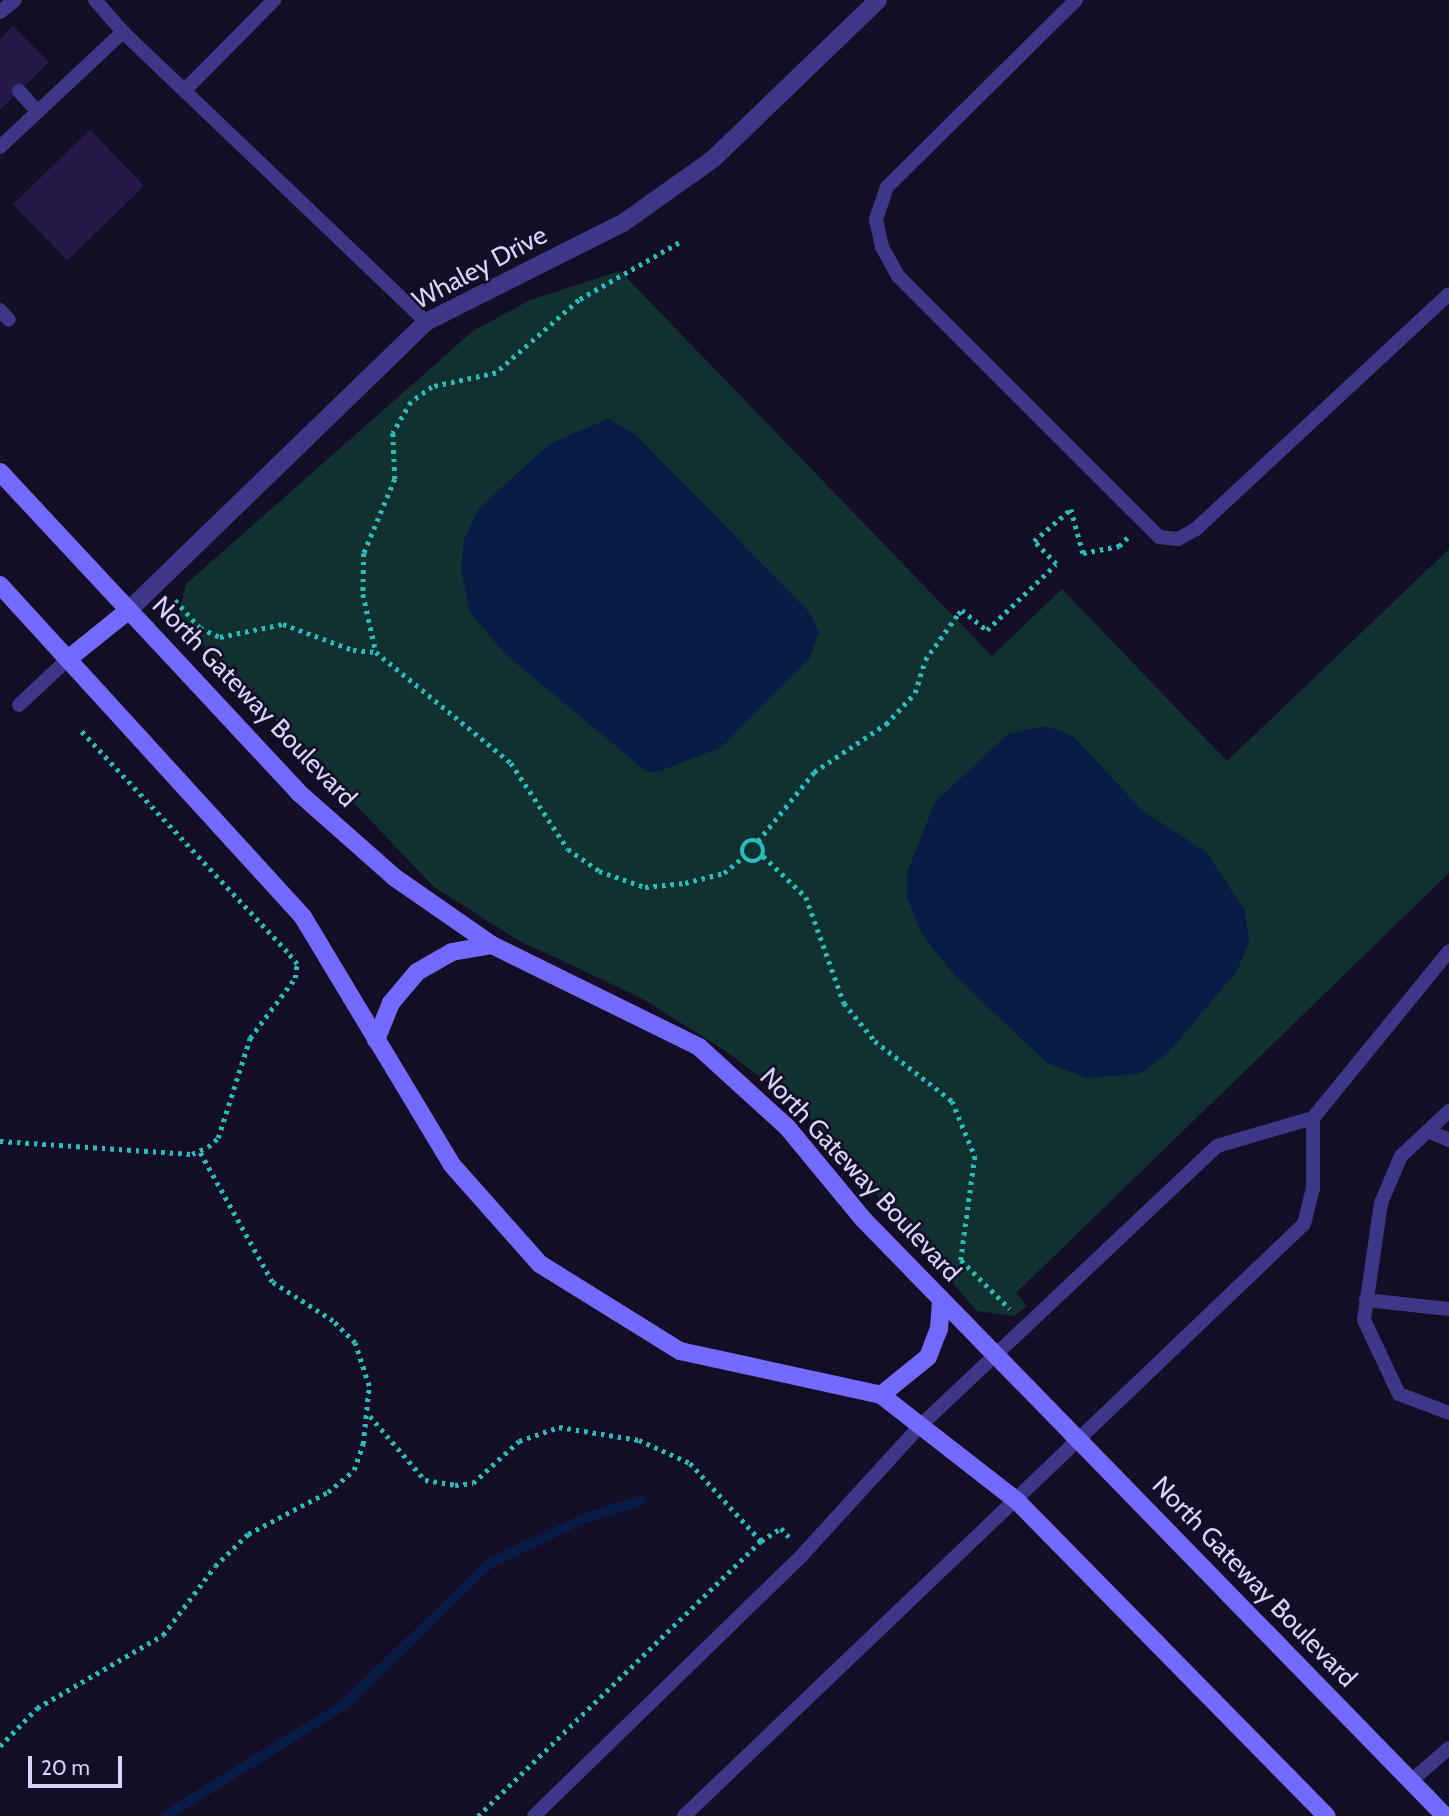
<!DOCTYPE html>
<html>
<head>
<meta charset="utf-8">
<style>
	body { margin:0 }
	#map { position:relative; width:1449px; height:1816px; overflow:hidden; background:#130e26; font-family:Cabin,sans-serif }
	div>[style] { position:absolute }
	.green>* { inset:0; background:#113030 }
	.water>* { inset:0; background:#081b45 }
	.stream>* { height:10px; margin:-5px; padding:0 5px; transform-origin:5px; border-radius:5px; background:#081b45 }
	.building>* { inset:0; background:#251948; transform-origin:0 0 }
	.path>* { height:4.5px; margin-top:-2.25px; transform-origin:0; background:repeating-linear-gradient(90deg,#2abcba 0 3.5px,transparent 0 8.5px) }
	.path>.ring { margin:-2.25px; padding:0; box-sizing:content-box; background:none; border:4.5px solid #2abcba; border-radius:50% }
	.lane>* { height:14px; margin:-7px; padding:0 7px; transform-origin:7px; border-radius:7px; background:#3e3787 }
	.street>* { height:18px; margin:-9px; padding:0 9px; transform-origin:9px; border-radius:9px; background:#3e3787 }
	.secondary>* { height:18px; margin:-9px; padding:0 9px; transform-origin:9px; border-radius:9px; background:#756aff }
	span { translate:-50% -50%; white-space:nowrap; text-align:center; line-height:1.15; -webkit-text-stroke:5px #130e26; paint-order:stroke }
	.street-label { font-size:26px; color:#dad3ff }
	.scale { position:absolute; left:28px; top:1756px; width:94px; height:32px; box-sizing:border-box; border:4px solid #dad3ff; border-top:0; padding-left:9px; font-size:21px; line-height:24px; white-space:nowrap; color:#dad3ff; -webkit-text-stroke:5px #130e26; paint-order:stroke }
</style>
</head>
<body>
<div id="map">
	<div class="green">
		<i style="clip-path:polygon(620px 271px,992px 656px,1062px 589px,1227px 761px,1449px 549px,1449px 873px,1016px 1293px,1027px 1306px,1014px 1316px,977px 1311px,803px 1110px,727px 1052px,643px 999px,518px 940px,434px 887px,178px 619px,186px 584px,473px 331px,530px 300px)"></i>
	</div>
	<div class="water">
		<i style="clip-path:polygon(608px 419px,635px 434px,810px 613px,819px 632px,809px 659px,722px 747px,660px 771px,647px 772px,505px 654px,470px 612px,461px 569px,464px 540px,479px 508px,551px 443px)"></i>
		<i style="clip-path:polygon(1046px 726px,1073px 736px,1142px 810px,1206px 852px,1245px 911px,1249px 941px,1237px 971px,1169px 1052px,1139px 1074px,1086px 1078px,1047px 1063px,956px 977px,921px 933px,907px 896px,907px 873px,935px 802px,1008px 734px)"></i>
	</div>
	<div class="stream">
		<i style="left:165px;top:1816px;width:211px;rotate:-31.8deg"></i>
		<i style="left:344px;top:1705px;width:204px;rotate:-44.2deg"></i>
		<i style="left:490px;top:1563px;width:105px;rotate:-25.3deg"></i>
		<i style="left:585px;top:1518px;width:58px;rotate:-17.2deg"></i>
	</div>
	<div class="building">
		<i style="clip-path:polygon(13px 26px,49px 62px,0 110px,0 39px)"></i>
		<i style="left:90px;top:130px;width:78px;height:107px;rotate:46deg"></i>
	</div>
	<div class="path">
		<i style="left:679px;top:243px;width:115px;rotate:150.3deg"></i>
		<i style="left:579px;top:300px;width:111px;rotate:138.7deg"></i>
		<i style="left:496px;top:373px;width:66px;rotate:167.7deg"></i>
		<i style="left:432px;top:387px;width:26px;rotate:144deg"></i>
		<i style="left:411px;top:402px;width:36px;rotate:120deg"></i>
		<i style="left:393px;top:433px;width:46px;rotate:87.5deg"></i>
		<i style="left:395px;top:479px;width:80px;rotate:112.7deg"></i>
		<i style="left:364px;top:553px;width:41px;rotate:91.4deg"></i>
		<i style="left:363px;top:594px;width:59px;rotate:77.4deg"></i>
		<i style="left:376px;top:652px;width:175px;rotate:39.4deg"></i>
		<i style="left:511px;top:763px;width:103px;rotate:56.5deg"></i>
		<i style="left:568px;top:849px;width:38px;rotate:35deg"></i>
		<i style="left:599px;top:871px;width:49px;rotate:19.2deg"></i>
		<i style="left:645px;top:887px;width:40px;rotate:-5.7deg"></i>
		<i style="left:685px;top:883px;width:40px;rotate:-14.4deg"></i>
		<i style="left:724px;top:873px;width:25px;rotate:-40deg"></i>
		<i style="left:175px;top:600px;width:38px;rotate:48deg"></i>
		<i style="left:200px;top:628px;width:22px;rotate:24deg"></i>
		<i style="left:220px;top:637px;width:64px;rotate:-11.7deg"></i>
		<i style="left:283px;top:624px;width:75px;rotate:20.4deg"></i>
		<i style="left:353px;top:650px;width:23px;rotate:5deg"></i>
		<i class="ring" style="left:742px;top:840px;width:17.5px;height:17.5px"></i>
		<i style="left:758px;top:841px;width:89px;rotate:-50.9deg"></i>
		<i style="left:814px;top:772px;width:87px;rotate:-33.7deg"></i>
		<i style="left:886px;top:724px;width:42px;rotate:-46.9deg"></i>
		<i style="left:915px;top:693px;width:34px;rotate:-73deg"></i>
		<i style="left:925px;top:660px;width:57px;rotate:-54.3deg"></i>
		<i style="left:958px;top:614px;width:6px;rotate:-45deg"></i>
		<i style="left:962px;top:610px;width:32px;rotate:39deg"></i>
		<i style="left:987px;top:630px;width:95px;rotate:-43.7deg"></i>
		<i style="left:1056px;top:564px;width:32px;rotate:-134deg"></i>
		<i style="left:1034px;top:541px;width:49px;rotate:-40.9deg"></i>
		<i style="left:1071px;top:509px;width:46px;rotate:74.7deg"></i>
		<i style="left:1083px;top:553px;width:37px;rotate:-11deg"></i>
		<i style="left:1119px;top:546px;width:13px;rotate:-45deg"></i>
		<i style="left:763px;top:856px;width:59px;rotate:43.6deg"></i>
		<i style="left:806px;top:897px;width:113px;rotate:70.3deg"></i>
		<i style="left:844px;top:1003px;width:49px;rotate:50.8deg"></i>
		<i style="left:875px;top:1041px;width:98px;rotate:37.9deg"></i>
		<i style="left:952px;top:1101px;width:60px;rotate:67.3deg"></i>
		<i style="left:975px;top:1156px;width:105px;rotate:97.7deg"></i>
		<i style="left:961px;top:1260px;width:69px;rotate:45deg"></i>
		<i style="left:0;top:1141px;width:192px;rotate:3.9deg"></i>
		<i style="left:192px;top:1154px;width:17px;rotate:-24deg"></i>
		<i style="left:208px;top:1147px;width:13px;rotate:-42deg"></i>
		<i style="left:218px;top:1138px;width:105px;rotate:-72.3deg"></i>
		<i style="left:250px;top:1038px;width:75px;rotate:-53.1deg"></i>
		<i style="left:295px;top:978px;width:14px;rotate:-82deg"></i>
		<i style="left:297px;top:964px;width:16px;rotate:-130deg"></i>
		<i style="left:287px;top:952px;width:305px;rotate:-133deg"></i>
		<i style="left:370px;top:1416px;width:84px;rotate:49.3deg"></i>
		<i style="left:425px;top:1480px;width:30px;rotate:9deg"></i>
		<i style="left:455px;top:1485px;width:18px;rotate:-6deg"></i>
		<i style="left:473px;top:1483px;width:62px;rotate:-42.4deg"></i>
		<i style="left:519px;top:1441px;width:42px;rotate:-19.3deg"></i>
		<i style="left:559px;top:1427px;width:81px;rotate:9.2deg"></i>
		<i style="left:639px;top:1440px;width:56px;rotate:24.3deg"></i>
		<i style="left:690px;top:1463px;width:105px;rotate:47.7deg"></i>
		<i style="left:0;top:1746px;width:53px;rotate:-45.8deg"></i>
		<i style="left:37px;top:1708px;width:146px;rotate:-30.1deg"></i>
		<i style="left:163px;top:1635px;width:86px;rotate:-53deg"></i>
		<i style="left:215px;top:1566px;width:46px;rotate:-44.1deg"></i>
		<i style="left:248px;top:1534px;width:90px;rotate:-27.7deg"></i>
		<i style="left:328px;top:1492px;width:34px;rotate:-40deg"></i>
		<i style="left:354px;top:1470px;width:28px;rotate:-71deg"></i>
		<i style="left:363px;top:1444px;width:58px;rotate:-84.1deg"></i>
		<i style="left:369px;top:1386px;width:45px;rotate:-108deg"></i>
		<i style="left:355px;top:1343px;width:31px;rotate:-135deg"></i>
		<i style="left:333px;top:1321px;width:72px;rotate:-147.4deg"></i>
		<i style="left:272px;top:1282px;width:150px;rotate:-119.1deg"></i>
		<i style="left:478px;top:1816px;width:395px;rotate:-44.2deg"></i>
		<i style="left:761px;top:1541px;width:24px;rotate:-33deg"></i>
		<i style="left:781px;top:1528px;width:12px;rotate:48deg"></i>
	</div>
	<div class="lane">
		<i style="left:95px;top:0;width:43px;rotate:48.8deg"></i>
		<i style="left:1076px;top:0;width:266px;rotate:135.3deg"></i>
		<i style="left:887px;top:187px;width:34px;rotate:109deg"></i>
		<i style="left:876px;top:219px;width:29px;rotate:78deg"></i>
		<i style="left:882px;top:247px;width:33px;rotate:61deg"></i>
		<i style="left:898px;top:276px;width:369px;rotate:45deg"></i>
		<i style="left:1159px;top:537px;width:19px;rotate:6deg"></i>
		<i style="left:1178px;top:539px;width:21px;rotate:-29deg"></i>
		<i style="left:1196px;top:529px;width:345px;rotate:-42.9deg"></i>
		<i style="left:0;top:12px;width:19px;rotate:-39deg"></i>
		<i style="left:187px;top:88px;width:124px;rotate:-45.3deg"></i>
		<i style="left:19px;top:91px;width:28px;rotate:48deg"></i>
		<i style="left:0;top:147px;width:168px;rotate:-43.1deg"></i>
		<i style="left:123px;top:32px;width:419px;rotate:43.7deg"></i>
		<i style="left:0;top:310px;width:13px;rotate:48deg"></i>
		<i style="left:19px;top:705px;width:67px;rotate:-43.2deg"></i>
		<i style="left:1449px;top:1111px;width:66px;rotate:136.8deg"></i>
		<i style="left:1401px;top:1156px;width:51px;rotate:113.1deg"></i>
		<i style="left:1381px;top:1203px;width:118px;rotate:98.3deg"></i>
		<i style="left:1364px;top:1320px;width:82px;rotate:64.7deg"></i>
		<i style="left:1399px;top:1394px;width:53px;rotate:20.8deg"></i>
		<i style="left:1428px;top:1131px;width:23px;rotate:23deg"></i>
		<i style="left:1366px;top:1300px;width:83px;rotate:6.2deg"></i>
		<i style="left:1411px;top:1781px;width:50px;rotate:-41deg"></i>
		<i style="left:534px;top:1816px;width:377px;rotate:-44.2deg"></i>
		<i style="left:804px;top:1553px;width:172px;rotate:-47.6deg"></i>
		<i style="left:920px;top:1426px;width:408px;rotate:-43.3deg"></i>
		<i style="left:1217px;top:1146px;width:100px;rotate:-16.3deg"></i>
		<i style="left:1313px;top:1118px;width:215px;rotate:-50.8deg"></i>
		<i style="left:684px;top:1816px;width:857px;rotate:-43.68deg"></i>
		<i style="left:1304px;top:1224px;width:36px;rotate:-76deg"></i>
		<i style="left:1313px;top:1189px;width:71px;rotate:-90deg"></i>
	</div>
	<div class="street">
		<i style="left:129px;top:610px;width:414px;rotate:-44.1deg"></i>
		<i style="left:426px;top:322px;width:220px;rotate:-26.7deg"></i>
		<i style="left:623px;top:223px;width:110px;rotate:-35.4deg"></i>
		<i style="left:713px;top:159px;width:229px;rotate:-43.9deg"></i>
	</div>
	<div class="secondary">
		<i style="left:0;top:472px;width:437px;rotate:47deg"></i>
		<i style="left:298px;top:792px;width:128px;rotate:41.5deg"></i>
		<i style="left:394px;top:877px;width:119px;rotate:34.8deg"></i>
		<i style="left:492px;top:945px;width:231px;rotate:26.2deg"></i>
		<i style="left:699px;top:1047px;width:119px;rotate:42.3deg"></i>
		<i style="left:787px;top:1127px;width:119px;rotate:50.4deg"></i>
		<i style="left:863px;top:1219px;width:834px;rotate:45.73deg"></i>
		<i style="left:0;top:585px;width:449px;rotate:47.6deg"></i>
		<i style="left:303px;top:917px;width:289px;rotate:59deg"></i>
		<i style="left:452px;top:1165px;width:132px;rotate:48.4deg"></i>
		<i style="left:540px;top:1264px;width:165px;rotate:31.9deg"></i>
		<i style="left:680px;top:1351px;width:206px;rotate:12.3deg"></i>
		<i style="left:881px;top:1395px;width:171px;rotate:37.9deg"></i>
		<i style="left:1016px;top:1500px;width:443px;rotate:45.5deg"></i>
		<i style="left:68px;top:659px;width:78px;rotate:-38.8deg"></i>
		<i style="left:376px;top:1040px;width:40px;rotate:-68deg"></i>
		<i style="left:391px;top:1003px;width:40px;rotate:-50deg"></i>
		<i style="left:417px;top:972px;width:40px;rotate:-29.7deg"></i>
		<i style="left:452px;top:952px;width:41px;rotate:-9.9deg"></i>
		<i style="left:881px;top:1395px;width:60px;rotate:-39deg"></i>
		<i style="left:928px;top:1357px;width:30px;rotate:-69deg"></i>
		<i style="left:939px;top:1329px;width:30px;rotate:-86deg"></i>
	</div>
	<div class="street-label">
		<span style="left:480px;top:268px;rotate:-28deg">Whaley Drive</span>
		<span style="left:254px;top:702px;rotate:46deg">North Gateway Boulevard</span>
		<span style="left:860px;top:1175px;rotate:47deg">North Gateway Boulevard</span>
		<span style="left:1254px;top:1582px;rotate:46deg">North Gateway Boulevard</span>
	</div>
	<div class="scale">20 m</div>
</div>
</body>
</html>
